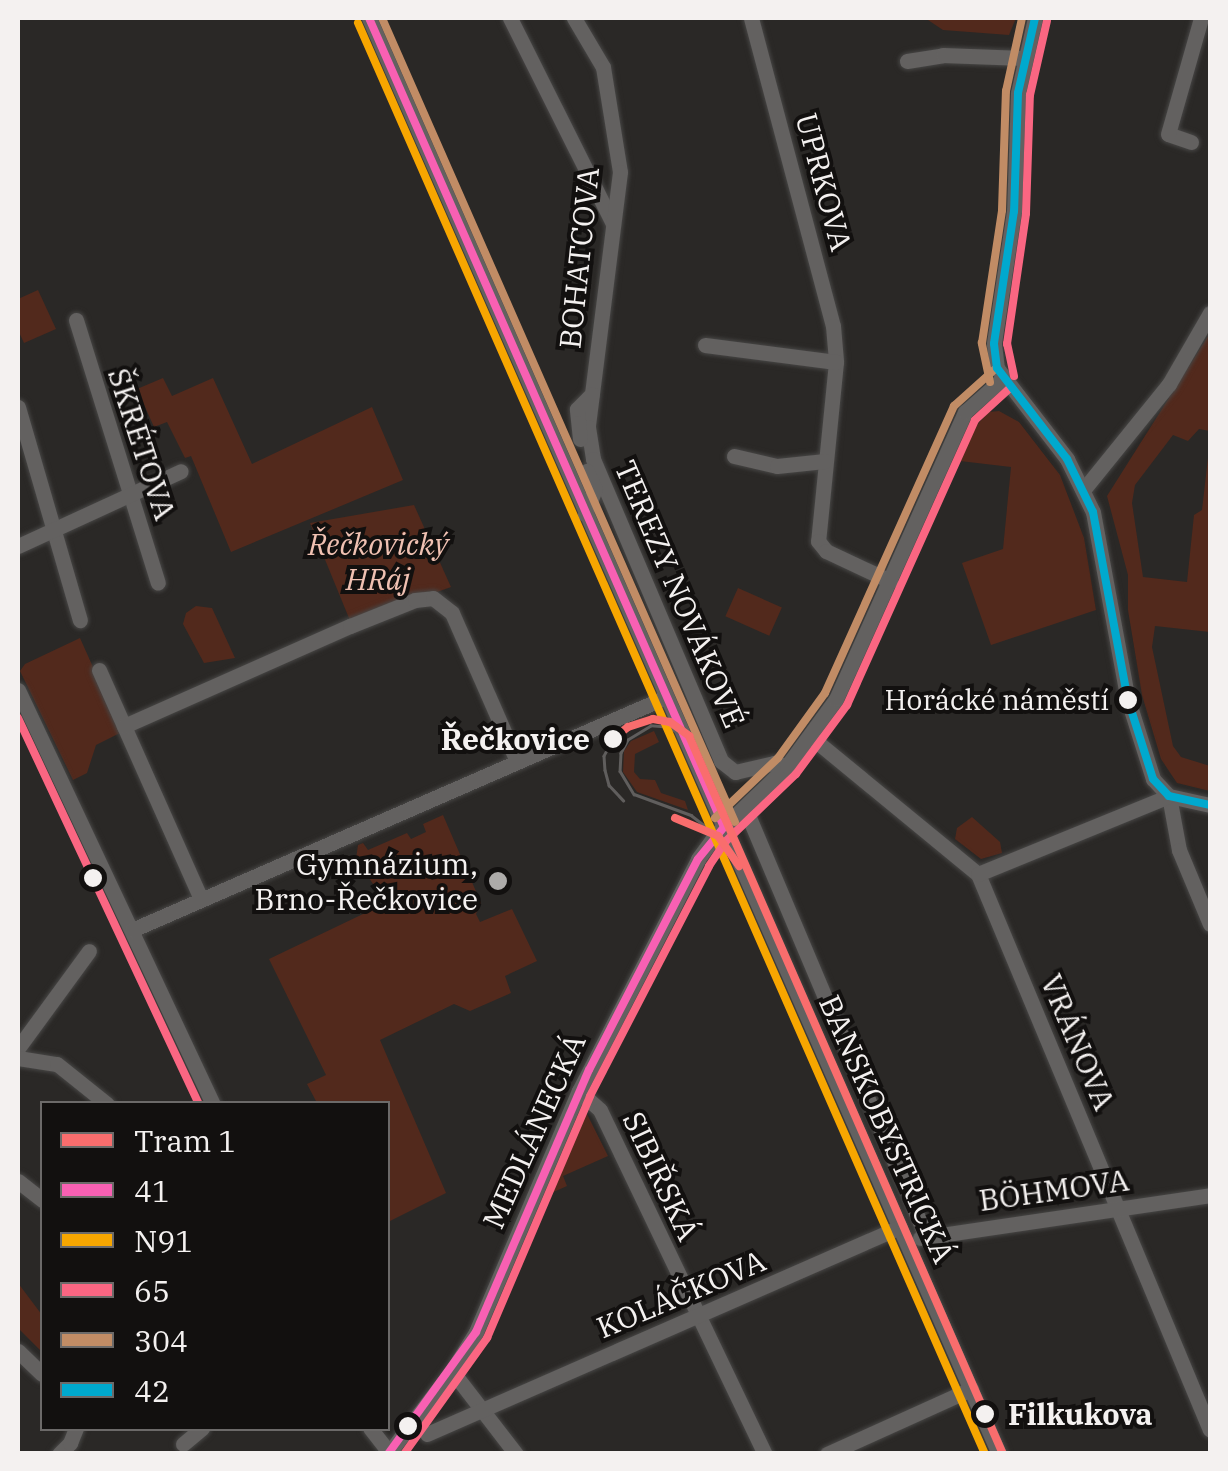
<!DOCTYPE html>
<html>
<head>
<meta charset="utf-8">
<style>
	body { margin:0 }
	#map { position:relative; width:1228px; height:1471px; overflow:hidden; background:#2a2826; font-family:"IBM Plex Serif",serif }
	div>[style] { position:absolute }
	.green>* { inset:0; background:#52291c; transform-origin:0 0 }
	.roads { filter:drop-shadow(0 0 2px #474645) drop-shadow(0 0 2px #474645) }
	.minor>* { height:15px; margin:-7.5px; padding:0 7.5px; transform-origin:7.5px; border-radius:7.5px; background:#636160 }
	.tram>* { height:2.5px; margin:-1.25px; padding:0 1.25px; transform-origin:1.25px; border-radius:1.25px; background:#605e5d }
	.bus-1>* { height:8px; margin:-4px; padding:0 4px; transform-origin:4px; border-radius:4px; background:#f860b3 }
	.bus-2>* { height:8px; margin:-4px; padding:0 4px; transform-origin:4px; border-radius:4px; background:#f7a600 }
	.bus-3>* { height:8px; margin:-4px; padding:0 4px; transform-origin:4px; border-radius:4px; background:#fa6682 }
	.bus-4>* { height:8px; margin:-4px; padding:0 4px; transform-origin:4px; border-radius:4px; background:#c18c65 }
	.bus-5>* { height:8px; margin:-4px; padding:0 4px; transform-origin:4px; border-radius:4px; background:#00a9ce }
	.tram-1>* { height:8px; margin:-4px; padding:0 4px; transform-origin:4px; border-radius:4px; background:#f96d6d }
	.dots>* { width:28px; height:28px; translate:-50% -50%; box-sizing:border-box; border:5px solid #12100f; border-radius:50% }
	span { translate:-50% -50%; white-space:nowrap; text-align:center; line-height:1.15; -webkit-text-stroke:8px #12100f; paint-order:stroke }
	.bus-label { font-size:28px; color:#f4f1f0 }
	.right { translate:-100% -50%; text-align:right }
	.street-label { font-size:30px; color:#f4f1f0 }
	.park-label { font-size:30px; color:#f0c1b2; font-style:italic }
	.stop-label { font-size:30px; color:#f4f1f0; font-weight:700 }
	.left { translate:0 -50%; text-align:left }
	.poi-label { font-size:30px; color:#f4f1f0 }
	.frame { position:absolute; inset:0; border:20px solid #f4f1f0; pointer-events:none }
	.legend { position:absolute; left:40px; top:1101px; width:350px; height:330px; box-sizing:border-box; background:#12100f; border:2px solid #6c6a69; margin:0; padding:12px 18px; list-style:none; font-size:30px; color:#f4f1f0 }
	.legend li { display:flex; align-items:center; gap:20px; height:50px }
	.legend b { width:50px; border:2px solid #6c6a69 }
</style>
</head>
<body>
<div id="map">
	<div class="green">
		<i style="clip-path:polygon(925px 18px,1016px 18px,1009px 35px,943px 30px)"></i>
		<i style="clip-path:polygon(38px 290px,56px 329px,24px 343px,18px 330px,18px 299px)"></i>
		<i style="clip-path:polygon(1210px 333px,1210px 431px,1199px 429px,1188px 441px,1173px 435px,1135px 485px,1132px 503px,1143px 577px,1187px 582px,1194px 515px,1202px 510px,1210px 440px,1210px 632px,1155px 626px,1152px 647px,1173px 746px,1181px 757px,1210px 766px,1210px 791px,1177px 783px,1161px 759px,1142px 695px,1128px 610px,1128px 575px,1107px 496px)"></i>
		<i style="clip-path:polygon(163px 378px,172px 396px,213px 378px,252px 464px,372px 407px,403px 480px,231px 552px,191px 456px,185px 458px,167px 422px,154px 427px,137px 389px)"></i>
		<i style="clip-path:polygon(999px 411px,1019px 422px,1060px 475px,1084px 538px,1096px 610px,991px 645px,962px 563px,1003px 549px,1011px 467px,960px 461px,973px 429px,989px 412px)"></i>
		<i style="clip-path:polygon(414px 505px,451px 587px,351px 623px,310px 523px)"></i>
		<i style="left:738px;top:588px;width:48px;height:31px;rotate:24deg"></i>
		<i style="clip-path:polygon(196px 606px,212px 608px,235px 658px,204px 663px,183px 624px,186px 613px)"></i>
		<i style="clip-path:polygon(80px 638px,122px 732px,96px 745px,87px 773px,73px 780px,20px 671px,25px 664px)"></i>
		<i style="clip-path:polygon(654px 731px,659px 742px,635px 754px,634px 772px,640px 779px,655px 780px,661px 793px,685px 801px,688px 810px,637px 792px,623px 772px,624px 751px,631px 741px)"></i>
		<i style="clip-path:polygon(443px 815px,481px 903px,476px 914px,480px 922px,512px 909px,537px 961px,505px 976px,511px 993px,470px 1011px,454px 1004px,380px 1040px,446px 1193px,388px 1222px,388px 1104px,317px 1103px,307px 1084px,326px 1075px,269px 959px,386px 903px,356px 859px,358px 845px,363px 843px,368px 850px,407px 833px,411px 839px,426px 832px,423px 824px)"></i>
		<i style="clip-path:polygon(972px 817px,1000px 842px,1002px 853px,981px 859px,955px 839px,957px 828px)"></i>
		<i style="clip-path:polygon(580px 1100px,608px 1156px,563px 1176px,567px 1186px,538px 1199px)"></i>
		<i style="clip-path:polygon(18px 1283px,42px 1315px,42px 1352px,18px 1328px)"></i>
	</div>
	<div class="roads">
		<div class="minor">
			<i style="left:369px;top:18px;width:1568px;rotate:66.31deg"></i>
			<i style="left:510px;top:18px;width:228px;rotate:63.4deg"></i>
			<i style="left:574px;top:18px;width:57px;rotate:59.4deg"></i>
			<i style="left:603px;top:67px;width:106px;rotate:80.8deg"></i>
			<i style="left:620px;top:172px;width:257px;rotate:97.2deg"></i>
			<i style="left:588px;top:427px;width:32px;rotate:81deg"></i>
			<i style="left:593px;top:459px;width:328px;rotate:67deg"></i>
			<i style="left:721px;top:761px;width:18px;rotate:38deg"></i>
			<i style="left:735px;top:772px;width:40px;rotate:-13deg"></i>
			<i style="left:774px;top:763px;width:13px;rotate:13deg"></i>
			<i style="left:751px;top:18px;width:319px;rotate:75.1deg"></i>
			<i style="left:833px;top:326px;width:36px;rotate:85deg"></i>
			<i style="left:836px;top:362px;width:180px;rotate:95.7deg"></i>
			<i style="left:818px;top:541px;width:13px;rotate:51deg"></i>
			<i style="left:826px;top:551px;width:71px;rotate:25.1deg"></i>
			<i style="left:1035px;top:18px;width:77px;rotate:102.8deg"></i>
			<i style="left:1018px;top:93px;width:118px;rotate:91.9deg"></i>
			<i style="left:1014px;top:211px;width:134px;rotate:98.6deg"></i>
			<i style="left:994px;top:344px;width:24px;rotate:83deg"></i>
			<i style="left:997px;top:368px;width:115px;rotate:52.4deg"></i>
			<i style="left:1067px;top:459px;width:59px;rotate:63.9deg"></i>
			<i style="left:1093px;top:512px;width:191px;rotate:79.5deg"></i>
			<i style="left:1128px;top:700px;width:83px;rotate:72.4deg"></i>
			<i style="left:1153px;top:779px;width:23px;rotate:47deg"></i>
			<i style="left:1169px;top:796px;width:42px;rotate:12.4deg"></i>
			<i style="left:907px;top:61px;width:36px;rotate:-9deg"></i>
			<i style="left:943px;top:55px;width:80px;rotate:2.1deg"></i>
			<i style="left:1191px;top:142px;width:24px;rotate:-161deg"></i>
			<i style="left:1168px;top:134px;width:121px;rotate:-74.1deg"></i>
			<i style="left:76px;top:320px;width:275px;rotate:72.7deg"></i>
			<i style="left:705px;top:345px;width:132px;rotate:7.4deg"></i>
			<i style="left:18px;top:407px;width:222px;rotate:73.8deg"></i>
			<i style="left:580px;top:439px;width:30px;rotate:-96deg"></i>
			<i style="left:577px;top:409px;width:21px;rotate:-45deg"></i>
			<i style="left:734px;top:456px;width:44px;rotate:13.1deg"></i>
			<i style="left:777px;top:466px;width:48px;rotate:-5.9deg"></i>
			<i style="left:1084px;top:489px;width:135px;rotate:-51deg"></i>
			<i style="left:1169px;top:384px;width:82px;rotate:-60deg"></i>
			<i style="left:585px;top:514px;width:27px;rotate:-68deg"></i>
			<i style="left:595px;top:489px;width:20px;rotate:-114deg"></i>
			<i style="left:18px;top:546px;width:179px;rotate:-24.7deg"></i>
			<i style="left:99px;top:670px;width:251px;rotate:66deg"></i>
			<i style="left:18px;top:690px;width:458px;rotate:64.8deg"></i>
			<i style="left:124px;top:726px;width:247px;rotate:-23.9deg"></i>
			<i style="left:350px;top:626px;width:70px;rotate:-21.8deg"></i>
			<i style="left:415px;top:600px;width:18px;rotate:-6deg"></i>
			<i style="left:433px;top:598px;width:24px;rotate:38deg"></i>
			<i style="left:452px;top:613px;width:162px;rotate:66.3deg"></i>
			<i style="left:811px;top:737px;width:216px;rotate:39.4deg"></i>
			<i style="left:978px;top:874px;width:602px;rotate:67.35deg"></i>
			<i style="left:1169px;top:796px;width:55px;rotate:79.5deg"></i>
			<i style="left:1179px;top:850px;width:80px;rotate:67.3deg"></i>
			<i style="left:745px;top:808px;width:465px;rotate:67.1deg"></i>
			<i style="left:978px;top:874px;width:206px;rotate:-22.2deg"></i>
			<i style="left:132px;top:930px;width:583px;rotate:-23.57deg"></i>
			<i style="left:18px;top:1048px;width:120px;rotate:-53.8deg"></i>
			<i style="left:18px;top:1058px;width:39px;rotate:9deg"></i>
			<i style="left:57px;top:1064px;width:64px;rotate:38.7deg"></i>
			<i style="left:579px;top:1091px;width:28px;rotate:42deg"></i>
			<i style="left:600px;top:1110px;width:382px;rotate:64.4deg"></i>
			<i style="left:18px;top:1181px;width:31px;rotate:38deg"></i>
			<i style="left:920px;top:1238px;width:293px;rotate:-8.4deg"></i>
			<i style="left:18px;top:1351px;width:33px;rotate:44deg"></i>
			<i style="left:452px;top:1371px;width:105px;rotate:52.4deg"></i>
			<i style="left:370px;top:1428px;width:31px;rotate:52deg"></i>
			<i style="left:427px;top:1434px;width:516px;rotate:-23.64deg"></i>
			<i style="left:183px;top:1444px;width:25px;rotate:-40deg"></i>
			<i style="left:59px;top:1454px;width:16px;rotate:-45deg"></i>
			<i style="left:70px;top:1443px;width:16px;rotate:-68deg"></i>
			<i style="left:388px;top:1454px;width:105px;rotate:-52.4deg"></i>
			<i style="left:452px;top:1371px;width:46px;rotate:-58.4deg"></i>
			<i style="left:476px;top:1332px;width:262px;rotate:-66.9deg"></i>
			<i style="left:579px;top:1091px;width:261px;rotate:-62.8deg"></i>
			<i style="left:698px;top:859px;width:31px;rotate:-54deg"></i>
			<i style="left:716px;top:834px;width:98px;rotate:-43.8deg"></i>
			<i style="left:787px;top:766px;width:83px;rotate:-53.8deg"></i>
			<i style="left:836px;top:699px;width:315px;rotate:-65.8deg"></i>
			<i style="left:965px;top:412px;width:50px;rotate:-41.7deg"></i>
			<i style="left:827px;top:1454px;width:158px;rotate:-24.3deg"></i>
		</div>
	</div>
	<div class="tram">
		<i style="left:613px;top:739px;width:19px;rotate:118deg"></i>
		<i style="left:604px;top:756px;width:14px;rotate:86deg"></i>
		<i style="left:605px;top:770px;width:16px;rotate:75deg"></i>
		<i style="left:609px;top:785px;width:21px;rotate:47deg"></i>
		<i style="left:698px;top:757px;width:25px;rotate:-124deg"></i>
		<i style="left:684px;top:736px;width:19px;rotate:-152deg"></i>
		<i style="left:667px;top:727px;width:16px;rotate:-176deg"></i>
		<i style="left:651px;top:726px;width:27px;rotate:149deg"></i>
		<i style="left:628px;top:740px;width:15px;rotate:118deg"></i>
		<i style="left:621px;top:753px;width:18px;rotate:93deg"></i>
		<i style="left:620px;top:771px;width:27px;rotate:59deg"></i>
		<i style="left:634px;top:794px;width:61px;rotate:20.2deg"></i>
		<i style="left:691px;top:815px;width:34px;rotate:38deg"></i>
	</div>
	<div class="bus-1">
		<i style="left:369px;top:18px;width:883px;rotate:66.31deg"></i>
		<i style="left:388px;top:1454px;width:150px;rotate:-54.2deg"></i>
		<i style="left:476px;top:1332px;width:285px;rotate:-66.7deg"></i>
		<i style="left:589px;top:1070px;width:237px;rotate:-62.7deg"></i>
		<i style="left:698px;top:859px;width:41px;rotate:-50.9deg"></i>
	</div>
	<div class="bus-2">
		<i style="left:358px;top:23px;width:1562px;rotate:66.34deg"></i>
	</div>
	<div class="bus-3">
		<i style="left:1014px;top:376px;width:33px;rotate:-102deg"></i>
		<i style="left:1007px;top:344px;width:132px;rotate:-81.7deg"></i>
		<i style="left:1026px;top:213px;width:118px;rotate:-88.1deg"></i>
		<i style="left:1030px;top:95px;width:76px;rotate:-77.1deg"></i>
		<i style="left:18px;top:718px;width:426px;rotate:64.9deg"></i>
		<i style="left:404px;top:1454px;width:143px;rotate:-54.4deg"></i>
		<i style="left:487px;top:1338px;width:263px;rotate:-66.9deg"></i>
		<i style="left:590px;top:1096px;width:259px;rotate:-62.6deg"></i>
		<i style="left:709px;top:866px;width:29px;rotate:-56deg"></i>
		<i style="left:725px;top:842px;width:98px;rotate:-43.8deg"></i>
		<i style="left:796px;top:774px;width:86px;rotate:-53.5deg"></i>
		<i style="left:847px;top:705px;width:312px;rotate:-65.8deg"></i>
		<i style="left:975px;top:420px;width:47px;rotate:-42.4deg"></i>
	</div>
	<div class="bus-4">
		<i style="left:382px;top:18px;width:878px;rotate:66.3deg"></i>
		<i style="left:990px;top:382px;width:40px;rotate:-102deg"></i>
		<i style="left:982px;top:343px;width:134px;rotate:-81.4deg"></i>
		<i style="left:1002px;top:210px;width:119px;rotate:-88.1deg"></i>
		<i style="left:1006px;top:91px;width:75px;rotate:-77.6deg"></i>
		<i style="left:715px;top:818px;width:87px;rotate:-43.6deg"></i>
		<i style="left:778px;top:758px;width:80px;rotate:-54.1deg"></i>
		<i style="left:825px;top:693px;width:315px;rotate:-65.8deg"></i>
		<i style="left:954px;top:406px;width:54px;rotate:-42deg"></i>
	</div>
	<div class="bus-5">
		<i style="left:1035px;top:18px;width:77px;rotate:102.8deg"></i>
		<i style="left:1018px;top:93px;width:118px;rotate:91.9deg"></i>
		<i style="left:1014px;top:211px;width:134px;rotate:98.6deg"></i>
		<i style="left:994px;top:344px;width:24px;rotate:83deg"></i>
		<i style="left:997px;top:368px;width:115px;rotate:52.4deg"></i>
		<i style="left:1067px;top:459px;width:59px;rotate:63.9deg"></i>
		<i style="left:1093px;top:512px;width:191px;rotate:79.5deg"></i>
		<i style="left:1128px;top:700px;width:83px;rotate:72.4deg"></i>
		<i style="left:1153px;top:779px;width:23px;rotate:47deg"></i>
		<i style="left:1169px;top:796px;width:42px;rotate:12.4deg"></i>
	</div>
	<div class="tram-1">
		<i style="left:613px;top:739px;width:19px;rotate:-39deg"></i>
		<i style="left:628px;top:727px;width:26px;rotate:-18deg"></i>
		<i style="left:653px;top:719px;width:17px;rotate:10deg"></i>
		<i style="left:670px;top:722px;width:24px;rotate:36deg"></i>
		<i style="left:689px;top:736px;width:784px;rotate:66.38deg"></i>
		<i style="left:675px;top:818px;width:47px;rotate:22.7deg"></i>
		<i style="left:718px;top:836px;width:37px;rotate:55deg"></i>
	</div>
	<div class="dots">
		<i style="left:1128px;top:700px;background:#f4f1f0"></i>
		<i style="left:613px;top:739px;background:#f4f1f0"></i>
		<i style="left:93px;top:878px;background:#f4f1f0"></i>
		<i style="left:498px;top:881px;background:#adaba9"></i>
		<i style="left:985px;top:1414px;background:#f4f1f0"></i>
		<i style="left:408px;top:1426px;background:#f4f1f0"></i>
	</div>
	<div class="bus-label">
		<span class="right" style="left:1109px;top:700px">Horácké náměstí</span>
	</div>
	<div class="street-label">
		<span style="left:824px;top:182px;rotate:75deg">UPRKOVA</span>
		<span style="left:579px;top:258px;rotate:-84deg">BOHATCOVA</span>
		<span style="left:142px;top:444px;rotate:72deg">ŠKRÉTOVA</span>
		<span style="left:680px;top:594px;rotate:67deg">TEREZY NOVÁKOVÉ</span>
		<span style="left:1078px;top:1042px;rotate:67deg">VRÁNOVA</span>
		<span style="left:887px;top:1129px;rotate:66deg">BANSKOBYSTRICKÁ</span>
		<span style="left:534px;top:1131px;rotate:-66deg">MEDLÁNECKÁ</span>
		<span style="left:661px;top:1176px;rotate:65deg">SIBIŘSKÁ</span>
		<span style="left:1054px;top:1190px;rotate:-8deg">BÖHMOVA</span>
		<span style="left:681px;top:1294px;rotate:-23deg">KOLÁČKOVA</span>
	</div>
	<div class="park-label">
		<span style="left:378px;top:561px">Řečkovický<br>HRáj</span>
	</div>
	<div class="stop-label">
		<span class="right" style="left:590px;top:739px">Řečkovice</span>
		<span class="left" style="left:1008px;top:1414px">Filkukova</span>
	</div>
	<div class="poi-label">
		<span class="right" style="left:478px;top:881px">Gymnázium,<br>Brno-Řečkovice</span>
	</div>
	<div class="frame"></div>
	<ul class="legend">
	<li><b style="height:12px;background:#f96d6d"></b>Tram 1</li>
	<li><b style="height:12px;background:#f860b3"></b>41</li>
	<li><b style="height:12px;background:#f7a600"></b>N91</li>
	<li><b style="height:12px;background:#fa6682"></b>65</li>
	<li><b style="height:12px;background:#c18c65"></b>304</li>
	<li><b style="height:12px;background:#00a9ce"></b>42</li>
	</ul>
</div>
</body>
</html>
